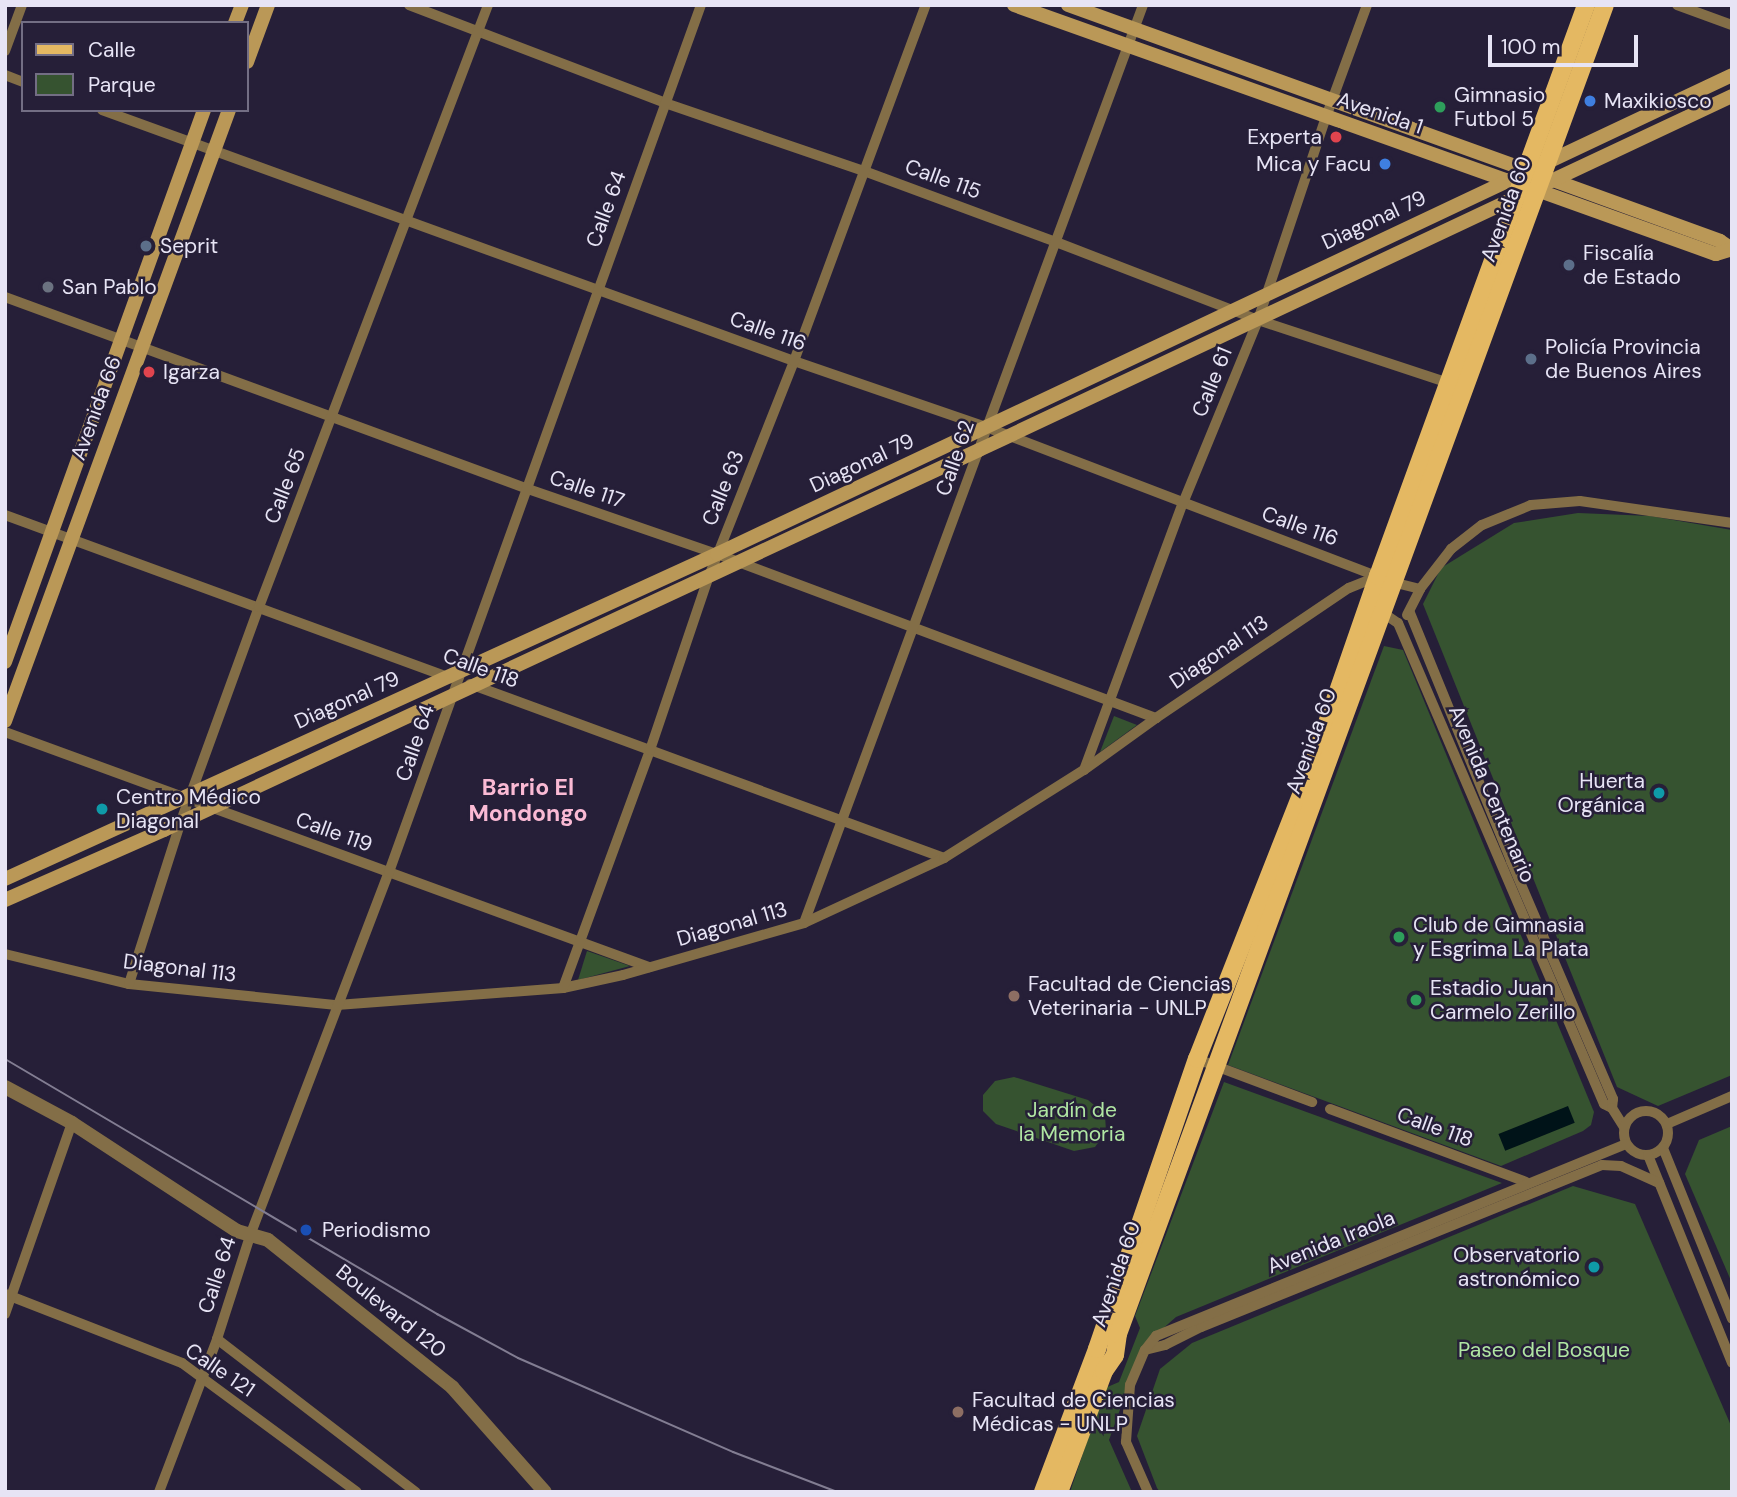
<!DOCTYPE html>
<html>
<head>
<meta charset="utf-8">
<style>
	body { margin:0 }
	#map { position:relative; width:1737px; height:1497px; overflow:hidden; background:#261f38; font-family:"DM Sans",sans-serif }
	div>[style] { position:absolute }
	.green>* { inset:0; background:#365330 }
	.water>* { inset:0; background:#001318; transform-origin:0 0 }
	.minor>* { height:10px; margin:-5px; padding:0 5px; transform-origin:5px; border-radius:5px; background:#836e47 }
	.minor>.ring { margin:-5px; padding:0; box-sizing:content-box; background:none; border:10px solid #836e47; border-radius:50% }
	.tertiary>* { height:14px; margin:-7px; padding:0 7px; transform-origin:7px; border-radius:7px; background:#836e47 }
	.secondary>* { height:14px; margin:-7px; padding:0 7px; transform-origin:7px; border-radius:7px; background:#ba9857 }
	.primary>* { height:18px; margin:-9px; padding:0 9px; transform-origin:9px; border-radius:9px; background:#e4b862 }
	.tram>* { height:2px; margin:-1px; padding:0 1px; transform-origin:1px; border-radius:1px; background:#827d92 }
	.dots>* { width:19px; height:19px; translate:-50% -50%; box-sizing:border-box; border:4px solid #261f38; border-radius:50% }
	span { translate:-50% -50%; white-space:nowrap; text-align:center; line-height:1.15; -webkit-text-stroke:5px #261f38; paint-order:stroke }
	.poi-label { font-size:21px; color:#e7e4f5 }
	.left { translate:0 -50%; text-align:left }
	.right { translate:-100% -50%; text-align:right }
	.street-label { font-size:21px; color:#e7e4f5 }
	.park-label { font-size:21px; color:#b0e6a3 }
	.neighbourhood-label { font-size:23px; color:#fabad4; font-weight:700 }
	.frame { position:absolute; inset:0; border:7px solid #e7e4f5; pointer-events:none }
	.legend { position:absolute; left:21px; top:21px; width:228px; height:91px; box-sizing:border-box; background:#261f38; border:2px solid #736e84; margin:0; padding:9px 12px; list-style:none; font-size:21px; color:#e7e4f5 }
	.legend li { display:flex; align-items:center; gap:14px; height:35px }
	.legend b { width:35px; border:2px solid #736e84 }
	.scale { position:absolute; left:1488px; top:35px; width:150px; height:32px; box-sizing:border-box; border:4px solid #e7e4f5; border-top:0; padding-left:9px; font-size:21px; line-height:24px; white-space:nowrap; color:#e7e4f5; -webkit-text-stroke:5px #261f38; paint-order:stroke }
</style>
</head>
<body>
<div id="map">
	<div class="green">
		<i style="clip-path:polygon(1578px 513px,1650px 516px,1732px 530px,1732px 1075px,1658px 1106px,1617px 1087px,1423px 604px,1441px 568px,1514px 523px)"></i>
		<i style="clip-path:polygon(1384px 646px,1403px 650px,1594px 1112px,1591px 1125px,1583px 1131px,1501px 1166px,1228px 1065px)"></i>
		<i style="clip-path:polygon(1114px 716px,1137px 725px,1100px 752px)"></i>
		<i style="clip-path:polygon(587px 951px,630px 966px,578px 980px)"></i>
		<i style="clip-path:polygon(1014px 1077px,1088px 1100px,1105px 1114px,1106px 1132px,1095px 1147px,1074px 1151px,996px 1124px,983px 1111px,983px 1095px,995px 1081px)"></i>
		<i style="clip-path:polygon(1224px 1082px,1502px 1183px,1176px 1317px,1143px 1346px,1109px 1440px,1132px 1492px,1070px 1492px,1105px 1388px,1119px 1382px,1140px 1328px,1135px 1316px)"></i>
		<i style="clip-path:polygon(1732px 1126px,1732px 1283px,1685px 1174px,1699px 1140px)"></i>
		<i style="clip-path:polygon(1573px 1186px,1635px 1204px,1732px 1428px,1732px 1492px,1160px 1492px,1157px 1488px,1137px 1436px,1160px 1369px,1192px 1343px)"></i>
	</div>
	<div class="water">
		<i style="left:1568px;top:1106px;width:18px;height:75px;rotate:68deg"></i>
	</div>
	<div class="minor">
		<i style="left:409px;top:5px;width:274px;rotate:20.9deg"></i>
		<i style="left:665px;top:103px;width:210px;rotate:18.9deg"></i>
		<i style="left:864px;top:171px;width:205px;rotate:20.3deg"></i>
		<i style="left:1056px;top:242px;width:217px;rotate:21.1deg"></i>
		<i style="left:1258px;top:320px;width:204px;rotate:18.3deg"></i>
		<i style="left:1677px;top:5px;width:59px;rotate:20deg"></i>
		<i style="left:5px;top:51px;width:49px;rotate:-69.7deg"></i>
		<i style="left:5px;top:75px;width:19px;rotate:21deg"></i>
		<i style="left:102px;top:110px;width:736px;rotate:19.94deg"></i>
		<i style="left:794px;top:361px;width:203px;rotate:19deg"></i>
		<i style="left:986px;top:427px;width:435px;rotate:20.9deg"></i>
		<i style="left:1392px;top:582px;width:29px;rotate:14deg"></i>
		<i style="left:5px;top:297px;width:557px;rotate:20.16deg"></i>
		<i style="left:528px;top:489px;width:200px;rotate:19deg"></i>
		<i style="left:717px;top:554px;width:469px;rotate:20.5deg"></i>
		<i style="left:5px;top:515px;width:475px;rotate:20.1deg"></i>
		<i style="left:1383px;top:613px;width:18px;rotate:34deg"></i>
		<i style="left:1398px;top:623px;width:523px;rotate:66.82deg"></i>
		<i style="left:1604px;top:1104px;width:9px;rotate:27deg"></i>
		<i style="left:1410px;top:613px;width:268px;rotate:67.8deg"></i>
		<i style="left:1511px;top:861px;width:259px;rotate:66.8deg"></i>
		<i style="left:1613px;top:1099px;width:9px;rotate:96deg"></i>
		<i style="left:1612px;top:1108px;width:22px;rotate:58deg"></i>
		<i style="left:1407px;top:615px;width:29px;rotate:-63deg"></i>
		<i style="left:1420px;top:589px;width:51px;rotate:-52.2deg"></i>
		<i style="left:1451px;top:549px;width:39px;rotate:-38deg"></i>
		<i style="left:1482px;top:525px;width:53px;rotate:-22.2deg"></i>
		<i style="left:1531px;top:505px;width:49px;rotate:-4.7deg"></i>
		<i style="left:1580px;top:501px;width:154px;rotate:8.2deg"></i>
		<i style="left:470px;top:684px;width:505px;rotate:20.16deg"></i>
		<i style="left:5px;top:732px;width:686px;rotate:20.05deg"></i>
		<i style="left:1084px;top:770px;width:285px;rotate:-69.7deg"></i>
		<i style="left:1183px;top:503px;width:198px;rotate:-67.7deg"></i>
		<i style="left:1258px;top:320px;width:214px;rotate:-71.5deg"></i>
		<i style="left:1326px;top:117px;width:119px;rotate:-69.9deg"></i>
		<i style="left:804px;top:923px;width:979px;rotate:-69.73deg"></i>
		<i style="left:5px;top:954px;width:128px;rotate:13.6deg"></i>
		<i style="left:129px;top:984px;width:209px;rotate:5.8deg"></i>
		<i style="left:337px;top:1005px;width:227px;rotate:-4.3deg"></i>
		<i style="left:563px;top:988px;width:61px;rotate:-12.2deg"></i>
		<i style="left:623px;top:975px;width:188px;rotate:-16deg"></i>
		<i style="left:804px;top:923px;width:154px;rotate:-24.9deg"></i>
		<i style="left:944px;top:858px;width:165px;rotate:-32.2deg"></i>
		<i style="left:1084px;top:770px;width:89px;rotate:-35.8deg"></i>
		<i style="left:1156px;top:718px;width:233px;rotate:-34deg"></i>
		<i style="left:1349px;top:588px;width:31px;rotate:-22deg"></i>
		<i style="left:129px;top:984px;width:171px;rotate:-72.3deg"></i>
		<i style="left:181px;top:821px;width:228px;rotate:-70deg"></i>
		<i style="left:259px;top:607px;width:644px;rotate:-69.17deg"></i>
		<i style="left:563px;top:988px;width:253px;rotate:-69.9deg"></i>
		<i style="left:650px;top:750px;width:184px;rotate:-71.3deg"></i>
		<i style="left:709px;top:576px;width:231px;rotate:-68.4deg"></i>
		<i style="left:794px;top:361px;width:380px;rotate:-69.7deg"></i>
		<i style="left:1197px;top:1059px;width:123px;rotate:20.5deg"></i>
		<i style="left:1330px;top:1109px;width:209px;rotate:20.4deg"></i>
		<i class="ring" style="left:1624px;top:1111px;width:34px;height:34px"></i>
		<i style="left:1667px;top:1124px;width:71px;rotate:-23.3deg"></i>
		<i style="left:1663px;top:1148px;width:184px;rotate:68deg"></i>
		<i style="left:1648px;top:1155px;width:224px;rotate:68deg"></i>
		<i style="left:5px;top:1294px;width:190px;rotate:21.3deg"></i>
		<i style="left:182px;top:1363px;width:217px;rotate:36.4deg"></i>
		<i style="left:5px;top:1314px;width:202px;rotate:-70.7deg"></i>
		<i style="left:217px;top:1339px;width:251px;rotate:37.6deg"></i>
		<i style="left:1145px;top:1350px;width:21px;rotate:-14deg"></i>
		<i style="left:1165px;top:1345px;width:40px;rotate:-26.6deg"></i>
		<i style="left:1201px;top:1327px;width:432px;rotate:-22deg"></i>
		<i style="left:1602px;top:1165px;width:19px;rotate:3deg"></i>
		<i style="left:1621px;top:1166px;width:42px;rotate:24.1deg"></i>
		<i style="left:159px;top:1492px;width:164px;rotate:-69.2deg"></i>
		<i style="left:217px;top:1339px;width:111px;rotate:-72.2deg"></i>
		<i style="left:251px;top:1233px;width:386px;rotate:-69.1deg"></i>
		<i style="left:389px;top:872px;width:921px;rotate:-70.21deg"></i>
		<i style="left:1148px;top:1492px;width:55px;rotate:-113.7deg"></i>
		<i style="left:1126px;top:1442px;width:57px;rotate:-86deg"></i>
		<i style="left:1130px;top:1385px;width:38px;rotate:-67deg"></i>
		<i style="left:1145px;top:1350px;width:18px;rotate:-52deg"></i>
		<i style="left:1156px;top:1336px;width:508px;rotate:-22.22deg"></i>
	</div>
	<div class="tertiary">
		<i style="left:5px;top:1087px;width:76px;rotate:28.2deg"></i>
		<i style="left:72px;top:1123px;width:197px;rotate:33.2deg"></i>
		<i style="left:237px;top:1231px;width:32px;rotate:16deg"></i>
		<i style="left:268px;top:1240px;width:236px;rotate:38.6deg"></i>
		<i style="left:452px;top:1387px;width:140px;rotate:48.5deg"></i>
	</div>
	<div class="secondary">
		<i style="left:1014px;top:5px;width:528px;rotate:19.6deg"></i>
		<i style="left:1068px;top:5px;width:492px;rotate:19.8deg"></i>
		<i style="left:235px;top:23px;width:19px;rotate:-69deg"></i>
		<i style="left:247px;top:62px;width:61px;rotate:-69.8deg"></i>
		<i style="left:1550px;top:179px;width:181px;rotate:20deg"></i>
		<i style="left:1720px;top:241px;width:14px;rotate:34deg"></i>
		<i style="left:1534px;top:189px;width:193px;rotate:19.7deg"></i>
		<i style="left:1716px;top:254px;width:17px;rotate:-17deg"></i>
		<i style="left:5px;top:662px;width:587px;rotate:-70.18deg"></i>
		<i style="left:5px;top:721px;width:651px;rotate:-69.87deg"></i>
		<i style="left:5px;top:879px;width:783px;rotate:-24.53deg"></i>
		<i style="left:717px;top:554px;width:1122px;rotate:-25.26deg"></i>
		<i style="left:5px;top:900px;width:174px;rotate:-23.8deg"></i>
		<i style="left:164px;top:830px;width:899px;rotate:-25deg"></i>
		<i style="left:979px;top:450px;width:832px;rotate:-25.18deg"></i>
	</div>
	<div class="primary">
		<i style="left:1043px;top:1492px;width:153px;rotate:-69.3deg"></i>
		<i style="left:1097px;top:1349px;width:307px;rotate:-71deg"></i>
		<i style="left:1197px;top:1059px;width:305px;rotate:-68.5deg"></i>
		<i style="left:1309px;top:775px;width:211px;rotate:-70.9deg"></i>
		<i style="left:1378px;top:576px;width:608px;rotate:-69.98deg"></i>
		<i style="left:1059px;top:1492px;width:129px;rotate:-69.6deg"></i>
		<i style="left:1104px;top:1371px;width:19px;rotate:-55deg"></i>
		<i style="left:1115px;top:1355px;width:21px;rotate:-82deg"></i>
		<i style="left:1118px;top:1334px;width:1415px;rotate:-69.88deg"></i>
	</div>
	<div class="tram">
		<i style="left:5px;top:1059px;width:502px;rotate:30.55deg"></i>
		<i style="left:437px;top:1314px;width:92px;rotate:28.5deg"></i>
		<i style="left:518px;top:1358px;width:235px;rotate:23.6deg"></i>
		<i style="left:733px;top:1452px;width:111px;rotate:21deg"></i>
	</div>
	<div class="dots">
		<i style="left:1590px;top:101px;background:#3f7fe0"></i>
		<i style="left:1440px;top:107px;background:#2e9e5b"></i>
		<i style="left:1336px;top:137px;background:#e0444e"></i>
		<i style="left:1385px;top:164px;background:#3f7fe0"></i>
		<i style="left:146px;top:246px;background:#5c6f8a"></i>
		<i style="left:1569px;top:265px;background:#5c6f8a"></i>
		<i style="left:48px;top:287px;background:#6b7280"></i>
		<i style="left:1531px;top:359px;background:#5c6f8a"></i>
		<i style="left:149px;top:372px;background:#e0444e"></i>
		<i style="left:1659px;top:793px;background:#0f9aa8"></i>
		<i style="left:102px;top:809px;background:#0f9aa8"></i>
		<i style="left:1399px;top:937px;background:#2e9e5b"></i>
		<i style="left:1014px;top:996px;background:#8d6e63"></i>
		<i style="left:1416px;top:1000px;background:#2e9e5b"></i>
		<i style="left:306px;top:1230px;background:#1a4fb4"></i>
		<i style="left:1594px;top:1267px;background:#0f9aa8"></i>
		<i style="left:958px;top:1412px;background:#8d6e63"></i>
	</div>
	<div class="poi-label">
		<span class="left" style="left:1454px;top:107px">Gimnasio<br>Futbol 5</span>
		<span class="left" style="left:1604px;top:101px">Maxikiosco</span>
		<span class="right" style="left:1322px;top:137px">Experta</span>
		<span class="right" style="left:1371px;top:164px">Mica y Facu</span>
		<span class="left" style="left:160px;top:246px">Seprit</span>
		<span class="left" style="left:1583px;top:265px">Fiscalía<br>de Estado</span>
		<span class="left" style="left:62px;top:287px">San Pablo</span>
		<span class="left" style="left:1545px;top:359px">Policía Provincia<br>de Buenos Aires</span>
		<span class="left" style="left:163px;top:372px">Igarza</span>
		<span class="right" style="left:1645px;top:793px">Huerta<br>Orgánica</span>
		<span class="left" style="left:116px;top:809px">Centro Médico<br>Diagonal</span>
		<span class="left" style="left:1413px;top:937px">Club de Gimnasia<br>y Esgrima La Plata</span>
		<span class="left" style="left:1028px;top:996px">Facultad de Ciencias<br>Veterinaria - UNLP</span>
		<span class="left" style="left:1430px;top:1000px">Estadio Juan<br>Carmelo Zerillo</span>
		<span class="left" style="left:322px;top:1230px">Periodismo</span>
		<span class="right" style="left:1580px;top:1267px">Observatorio<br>astronómico</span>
		<span class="left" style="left:972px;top:1412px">Facultad de Ciencias<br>Médicas - UNLP</span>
	</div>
	<div class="street-label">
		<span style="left:1380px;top:113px;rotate:19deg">Avenida 1</span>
		<span style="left:943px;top:179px;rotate:20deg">Calle 115</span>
		<span style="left:606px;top:209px;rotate:-70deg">Calle 64</span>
		<span style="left:1506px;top:209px;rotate:-70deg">Avenida 60</span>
		<span style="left:1374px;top:220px;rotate:-25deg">Diagonal 79</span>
		<span style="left:768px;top:331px;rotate:20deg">Calle 116</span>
		<span style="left:1212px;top:382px;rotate:-68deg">Calle 61</span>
		<span style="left:96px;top:408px;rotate:-70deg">Avenida 66</span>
		<span style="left:955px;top:458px;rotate:-71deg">Calle 62</span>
		<span style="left:862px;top:463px;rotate:-25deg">Diagonal 79</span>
		<span style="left:285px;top:486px;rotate:-69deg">Calle 65</span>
		<span style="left:723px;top:488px;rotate:-68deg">Calle 63</span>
		<span style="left:587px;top:489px;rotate:19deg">Calle 117</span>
		<span style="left:1300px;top:526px;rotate:20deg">Calle 116</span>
		<span style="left:1219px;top:652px;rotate:-34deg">Diagonal 113</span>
		<span style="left:481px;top:668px;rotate:20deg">Calle 118</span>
		<span style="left:347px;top:700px;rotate:-24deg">Diagonal 79</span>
		<span style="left:1311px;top:741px;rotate:-70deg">Avenida 60</span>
		<span style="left:415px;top:743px;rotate:-71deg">Calle 64</span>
		<span style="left:1492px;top:794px;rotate:67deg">Avenida Centenario</span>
		<span style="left:334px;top:832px;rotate:20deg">Calle 119</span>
		<span style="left:732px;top:924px;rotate:-16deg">Diagonal 113</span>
		<span style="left:180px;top:968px;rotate:7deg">Diagonal 113</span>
		<span style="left:1435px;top:1127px;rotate:20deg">Calle 118</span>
		<span style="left:1331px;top:1242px;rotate:-22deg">Avenida Iraola</span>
		<span style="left:1116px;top:1274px;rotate:-71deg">Avenida 60</span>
		<span style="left:217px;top:1275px;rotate:-72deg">Calle 64</span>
		<span style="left:391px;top:1311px;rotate:39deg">Boulevard 120</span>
		<span style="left:220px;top:1370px;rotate:34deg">Calle 121</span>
	</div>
	<div class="park-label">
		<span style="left:1072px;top:1122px">Jardín de<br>la Memoria</span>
		<span style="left:1544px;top:1350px">Paseo del Bosque</span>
	</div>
	<div class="neighbourhood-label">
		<span style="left:528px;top:800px">Barrio El<br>Mondongo</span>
	</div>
	<div class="frame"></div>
	<ul class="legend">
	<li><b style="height:9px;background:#e4b862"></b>Calle</li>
	<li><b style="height:19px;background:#365330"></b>Parque</li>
	</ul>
	<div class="scale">100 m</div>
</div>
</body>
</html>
